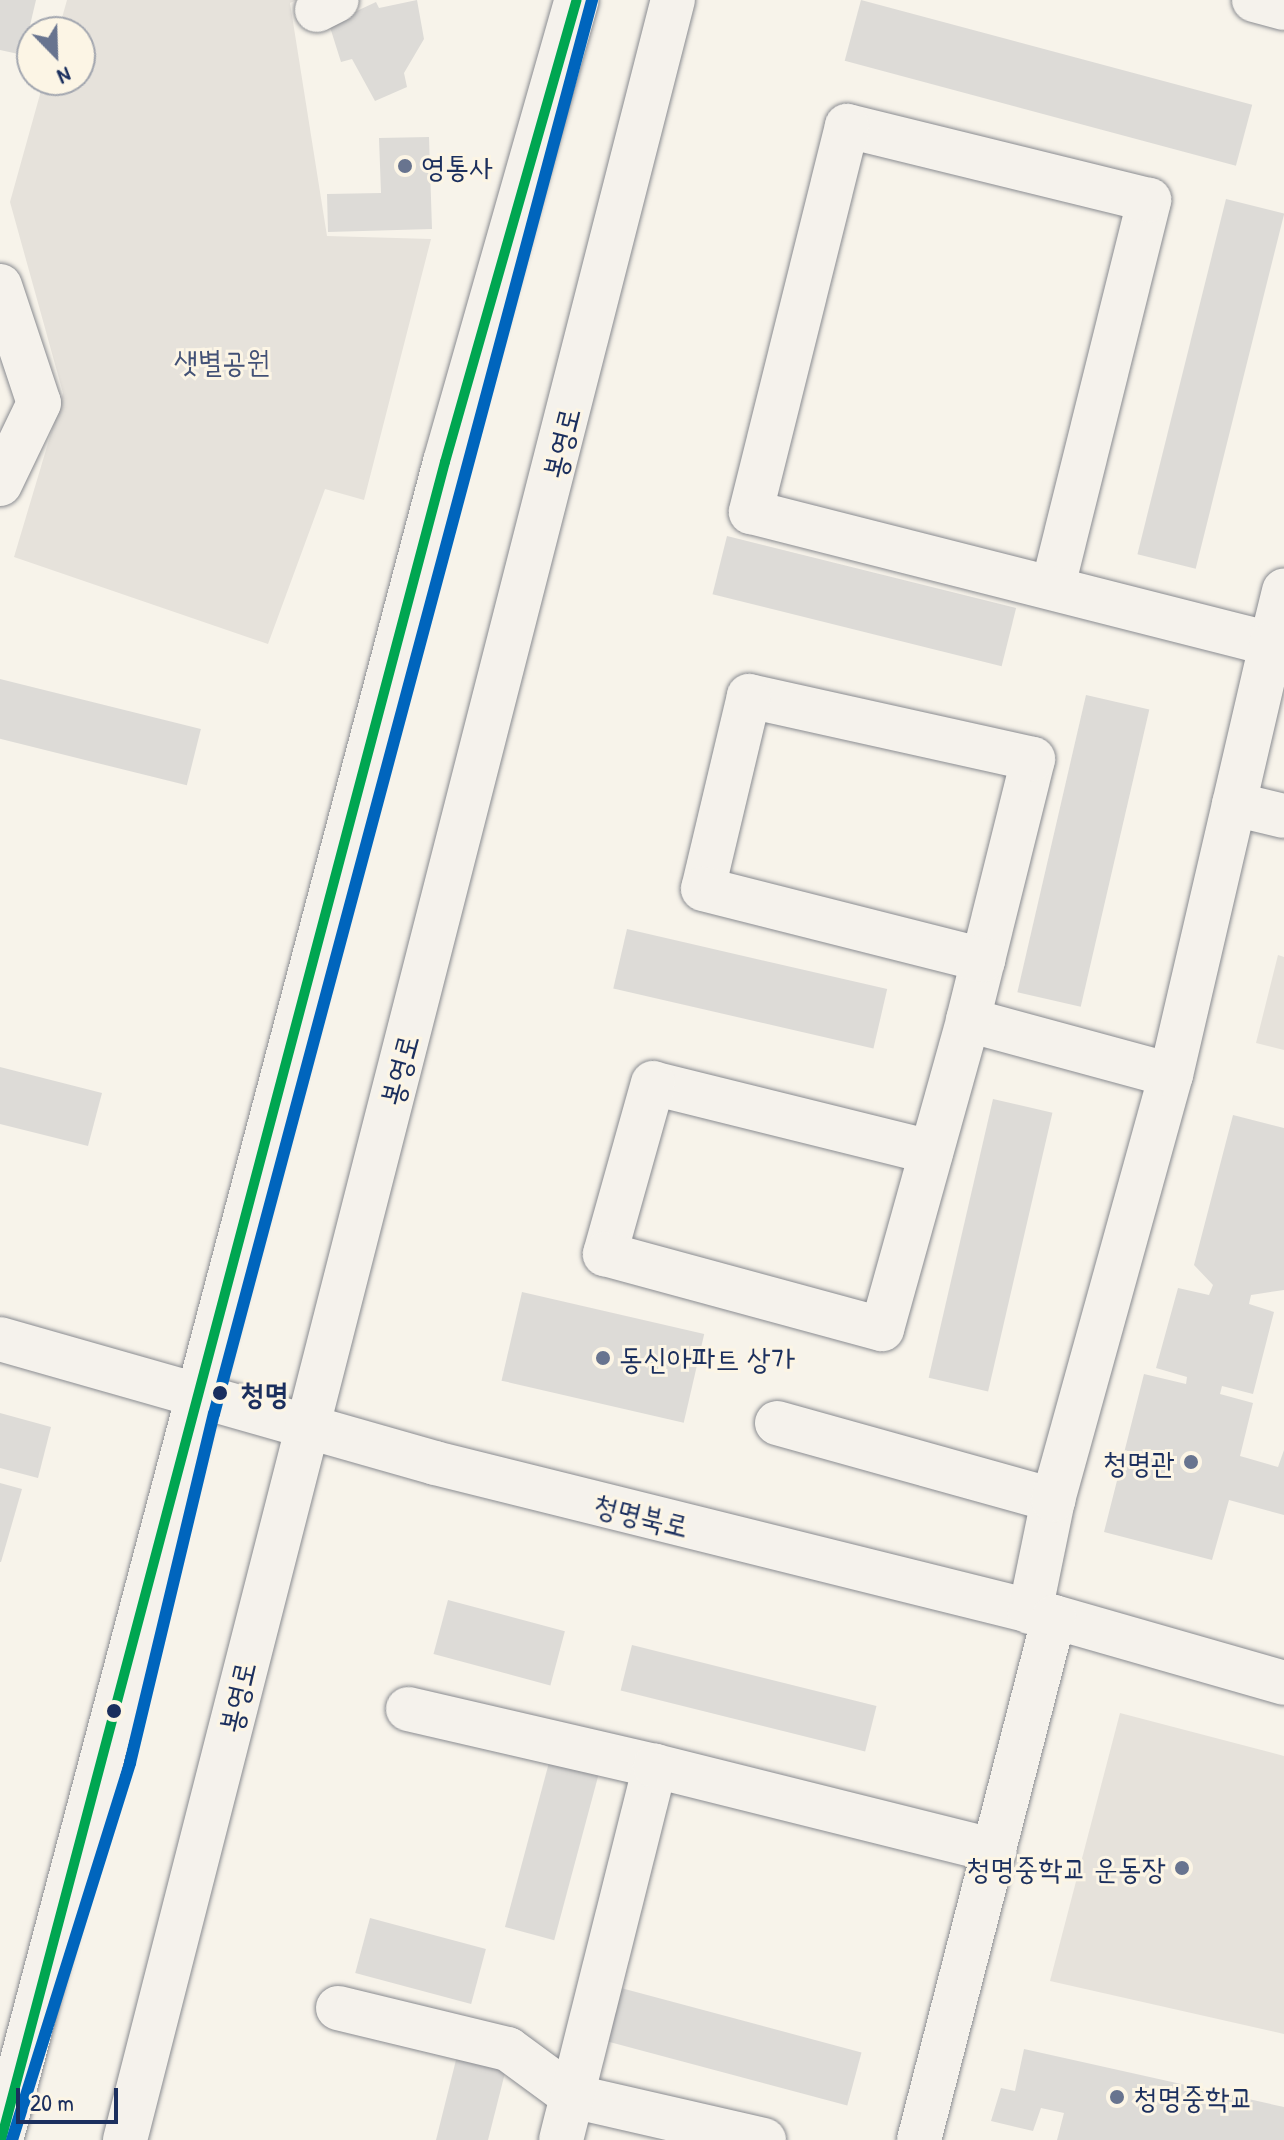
<!DOCTYPE html>
<html>
<head>
<meta charset="utf-8">
<style>
	body { margin:0 }
	#map { position:relative; width:1284px; height:2140px; overflow:hidden; background:#f7f3ea; font-family:"Patrick Hand","Poor Story",sans-serif }
	div>[style] { position:absolute }
	.green>* { inset:0; background:#e6e2db }
	.building>* { inset:0; background:#dddbd7; transform-origin:0 0 }
	.roads { filter:drop-shadow(0 0 2px #8a8c91) drop-shadow(0 0 2px #8a8c91) }
	.minor>* { height:44px; margin:-22px; padding:0 22px; transform-origin:22px; border-radius:22px; background:#f5f2ec }
	.major>* { height:44px; margin:-22px; padding:0 22px; transform-origin:22px; border-radius:22px; background:#f5f2ec }
	.bus-1>* { height:10px; margin:-5px; padding:0 5px; transform-origin:5px; border-radius:5px; background:#00a651 }
	.rail-1>* { height:12px; margin:-6px; padding:0 6px; transform-origin:6px; border-radius:6px; background:#0065bd }
	.dots>* { width:22px; height:22px; translate:-50% -50%; box-sizing:border-box; border:4px solid #fcf5e5; border-radius:50% }
	span { translate:-50% -50%; white-space:nowrap; text-align:center; line-height:1.15; -webkit-text-stroke:6px #fcf5e5; paint-order:stroke }
	.poi-label { font-size:30px; color:#1b2f5e }
	.left { translate:0 -50%; text-align:left }
	.right { translate:-100% -50%; text-align:right }
	.park-label { font-size:30px; color:#425176 }
	.street-label { font-size:30px; color:#1b2f5e }
	.stop-label { font-size:30px; color:#1b2f5e; font-weight:700 }
	.north { position:absolute; left:16px; top:16px; width:80px; height:80px; box-sizing:border-box; background:#fcf5e5; border:2px solid #a2a6af; border-radius:50%; rotate:157deg; font-size:22px; font-weight:700; line-height:32px; text-align:center; color:#1b2f5e }
	.north::after { content:''; display:block; margin:auto; width:28px; height:36px; background:#68748f; clip-path:polygon(50% 0,100% 100%,50% 72%,0 100%) }
	.scale { position:absolute; left:16px; top:2088px; width:102px; height:36px; box-sizing:border-box; border:4px solid #1b2f5e; border-top:0; padding-left:10px; font-size:24px; line-height:28px; white-space:nowrap; color:#1b2f5e; -webkit-text-stroke:6px #fcf5e5; paint-order:stroke }
</style>
</head>
<body>
<div id="map">
	<div class="green">
		<i style="clip-path:polygon(67px 0,297px 0,290px 3px,327px 236px,431px 239px,364px 500px,325px 489px,268px 644px,14px 557px,63px 393px,10px 202px,44px 80px,80px 80px,80px 32px,58px 32px)"></i>
		<i style="clip-path:polygon(1278px 955px,1284px 957px,1284px 1050px,1256px 1043px)"></i>
		<i style="clip-path:polygon(1120px 1713px,1284px 1756px,1284px 2034px,1050px 1981px)"></i>
	</div>
	<div class="building">
		<i style="clip-path:polygon(0 0,36px 0,23px 55px,0 50px)"></i>
		<i style="clip-path:polygon(417px 0,424px 39px,404px 73px,407px 87px,375px 101px,352px 59px,341px 62px,329px 24px,376px 2px,379px 8px)"></i>
		<i style="left:861px;top:0;width:405px;height:63px;rotate:15deg"></i>
		<i style="clip-path:polygon(429px 137px,432px 229px,328px 232px,327px 194px,381px 193px,379px 138px)"></i>
		<i style="left:1226px;top:199px;width:60px;height:366px;rotate:14deg"></i>
		<i style="left:727px;top:536px;width:298px;height:60px;rotate:14deg"></i>
		<i style="left:0;top:679px;width:207px;height:58px;rotate:14deg"></i>
		<i style="left:1086px;top:695px;width:65px;height:305px;rotate:13deg"></i>
		<i style="left:627px;top:929px;width:267px;height:61px;rotate:13deg"></i>
		<i style="clip-path:polygon(0 1067px,102px 1093px,88px 1146px,0 1124px)"></i>
		<i style="left:993px;top:1099px;width:61px;height:286px;rotate:13deg"></i>
		<i style="clip-path:polygon(1233px 1115px,1284px 1128px,1284px 1290px,1251px 1295px,1249px 1304px,1274px 1312px,1253px 1394px,1222px 1386px,1220px 1394px,1253px 1403px,1240px 1456px,1278px 1467px,1284px 1450px,1284px 1515px,1229px 1500px,1212px 1560px,1104px 1532px,1144px 1374px,1186px 1384px,1187px 1377px,1156px 1368px,1178px 1288px,1209px 1295px,1213px 1285px,1194px 1265px)"></i>
		<i style="left:522px;top:1292px;width:187px;height:91px;rotate:13deg"></i>
		<i style="clip-path:polygon(0 1413px,51px 1427px,38px 1478px,0 1468px)"></i>
		<i style="clip-path:polygon(0 1483px,22px 1489px,1px 1562px,0 1562px)"></i>
		<i style="left:448px;top:1600px;width:121px;height:56px;rotate:15deg"></i>
		<i style="left:632px;top:1645px;width:252px;height:47px;rotate:14deg"></i>
		<i style="left:551px;top:1755px;width:51px;height:178px;rotate:15deg"></i>
		<i style="left:370px;top:1918px;width:120px;height:57px;rotate:15deg"></i>
		<i style="left:621px;top:1988px;width:249px;height:55px;rotate:15deg"></i>
		<i style="clip-path:polygon(1024px 2049px,1284px 2107px,1284px 2140px,1057px 2140px,1064px 2113px,1041px 2108px,1033px 2131px,991px 2121px,1001px 2088px,1015px 2091px)"></i>
		<i style="clip-path:polygon(457px 2056px,506px 2069px,488px 2140px,436px 2140px)"></i>
	</div>
	<div class="roads">
		<div class="minor">
			<i style="left:1254px;top:0;width:31px;rotate:15deg"></i>
			<i style="left:317px;top:10px;width:22px;rotate:-27deg"></i>
			<i style="left:0;top:286px;width:123px;rotate:71.6deg"></i>
			<i style="left:39px;top:403px;width:90px;rotate:115.7deg"></i>
			<i style="left:1053px;top:586px;width:398px;rotate:-76deg"></i>
			<i style="left:1149px;top:200px;width:311px;rotate:-166.2deg"></i>
			<i style="left:847px;top:126px;width:398px;rotate:104deg"></i>
			<i style="left:751px;top:512px;width:536px;rotate:14.24deg"></i>
			<i style="left:1271px;top:644px;width:55px;rotate:-76.2deg"></i>
			<i style="left:1234px;top:804px;width:51px;rotate:13.5deg"></i>
			<i style="left:968px;top:1020px;width:210px;rotate:15.2deg"></i>
			<i style="left:931px;top:1152px;width:286px;rotate:-166.1deg"></i>
			<i style="left:653px;top:1083px;width:178px;rotate:105.7deg"></i>
			<i style="left:605px;top:1254px;width:287px;rotate:15.2deg"></i>
			<i style="left:882px;top:1329px;width:321px;rotate:-74.4deg"></i>
			<i style="left:968px;top:1020px;width:62px;rotate:-76deg"></i>
			<i style="left:983px;top:960px;width:207px;rotate:-76deg"></i>
			<i style="left:1033px;top:759px;width:291px;rotate:-167.5deg"></i>
			<i style="left:749px;top:696px;width:198px;rotate:103.4deg"></i>
			<i style="left:703px;top:889px;width:289px;rotate:14.2deg"></i>
			<i style="left:0;top:1339px;width:452px;rotate:15.9deg"></i>
			<i style="left:435px;top:1463px;width:638px;rotate:13.97deg"></i>
			<i style="left:1054px;top:1617px;width:239px;rotate:16deg"></i>
			<i style="left:777px;top:1423px;width:287px;rotate:15.6deg"></i>
			<i style="left:1030px;top:1612px;width:114px;rotate:-78.4deg"></i>
			<i style="left:1053px;top:1500px;width:441px;rotate:-74.5deg"></i>
			<i style="left:1171px;top:1075px;width:442px;rotate:-76.9deg"></i>
			<i style="left:1271px;top:644px;width:14px;rotate:17deg"></i>
			<i style="left:408px;top:1709px;width:253px;rotate:13deg"></i>
			<i style="left:338px;top:2008px;width:175px;rotate:13.6deg"></i>
			<i style="left:508px;top:2049px;width:79px;rotate:36.3deg"></i>
			<i style="left:572px;top:2096px;width:197px;rotate:12.9deg"></i>
			<i style="left:561px;top:2140px;width:386px;rotate:-75.9deg"></i>
			<i style="left:655px;top:1766px;width:350px;rotate:14deg"></i>
			<i style="left:919px;top:2140px;width:540px;rotate:-75.53deg"></i>
		</div>
		<div class="major">
			<i style="left:1px;top:2140px;width:1736px;rotate:-75.18deg"></i>
			<i style="left:445px;top:462px;width:480px;rotate:-74.1deg"></i>
			<i style="left:125px;top:2140px;width:2209px;rotate:-75.64deg"></i>
		</div>
	</div>
	<div class="bus-1">
		<i style="left:1px;top:2140px;width:1736px;rotate:-75.18deg"></i>
		<i style="left:445px;top:462px;width:480px;rotate:-74.1deg"></i>
	</div>
	<div class="rail-1">
		<i style="left:12px;top:2140px;width:395px;rotate:-72.6deg"></i>
		<i style="left:130px;top:1763px;width:359px;rotate:-76.5deg"></i>
		<i style="left:214px;top:1414px;width:1464px;rotate:-75.03deg"></i>
	</div>
	<div class="dots">
		<i style="left:405px;top:166px;background:#68748f"></i>
		<i style="left:603px;top:1358px;background:#68748f"></i>
		<i style="left:220px;top:1393px;background:#1b2f5e"></i>
		<i style="left:1191px;top:1462px;background:#68748f"></i>
		<i style="left:114px;top:1711px;background:#1b2f5e"></i>
		<i style="left:1182px;top:1868px;background:#68748f"></i>
		<i style="left:1117px;top:2097px;background:#68748f"></i>
	</div>
	<div class="poi-label">
		<span class="left" style="left:421px;top:166px">영통사</span>
		<span class="left" style="left:619px;top:1358px">동신아파트 상가</span>
		<span class="right" style="left:1175px;top:1462px">청명관</span>
		<span class="right" style="left:1166px;top:1868px">청명중학교 운동장</span>
		<span class="left" style="left:1133px;top:2097px">청명중학교</span>
	</div>
	<div class="park-label">
		<span style="left:222px;top:361px">샛별공원</span>
	</div>
	<div class="street-label">
		<span style="left:561px;top:443px;rotate:-76deg">봉영로</span>
		<span style="left:399px;top:1070px;rotate:-75deg">봉영로</span>
		<span style="left:641px;top:1515px;rotate:14deg">청명북로</span>
		<span style="left:237px;top:1697px;rotate:-77deg">봉영로</span>
	</div>
	<div class="stop-label">
		<span class="left" style="left:240px;top:1393px">청명</span>
	</div>
	<div class="north">N</div>
	<div class="scale">20 m</div>
</div>
</body>
</html>
